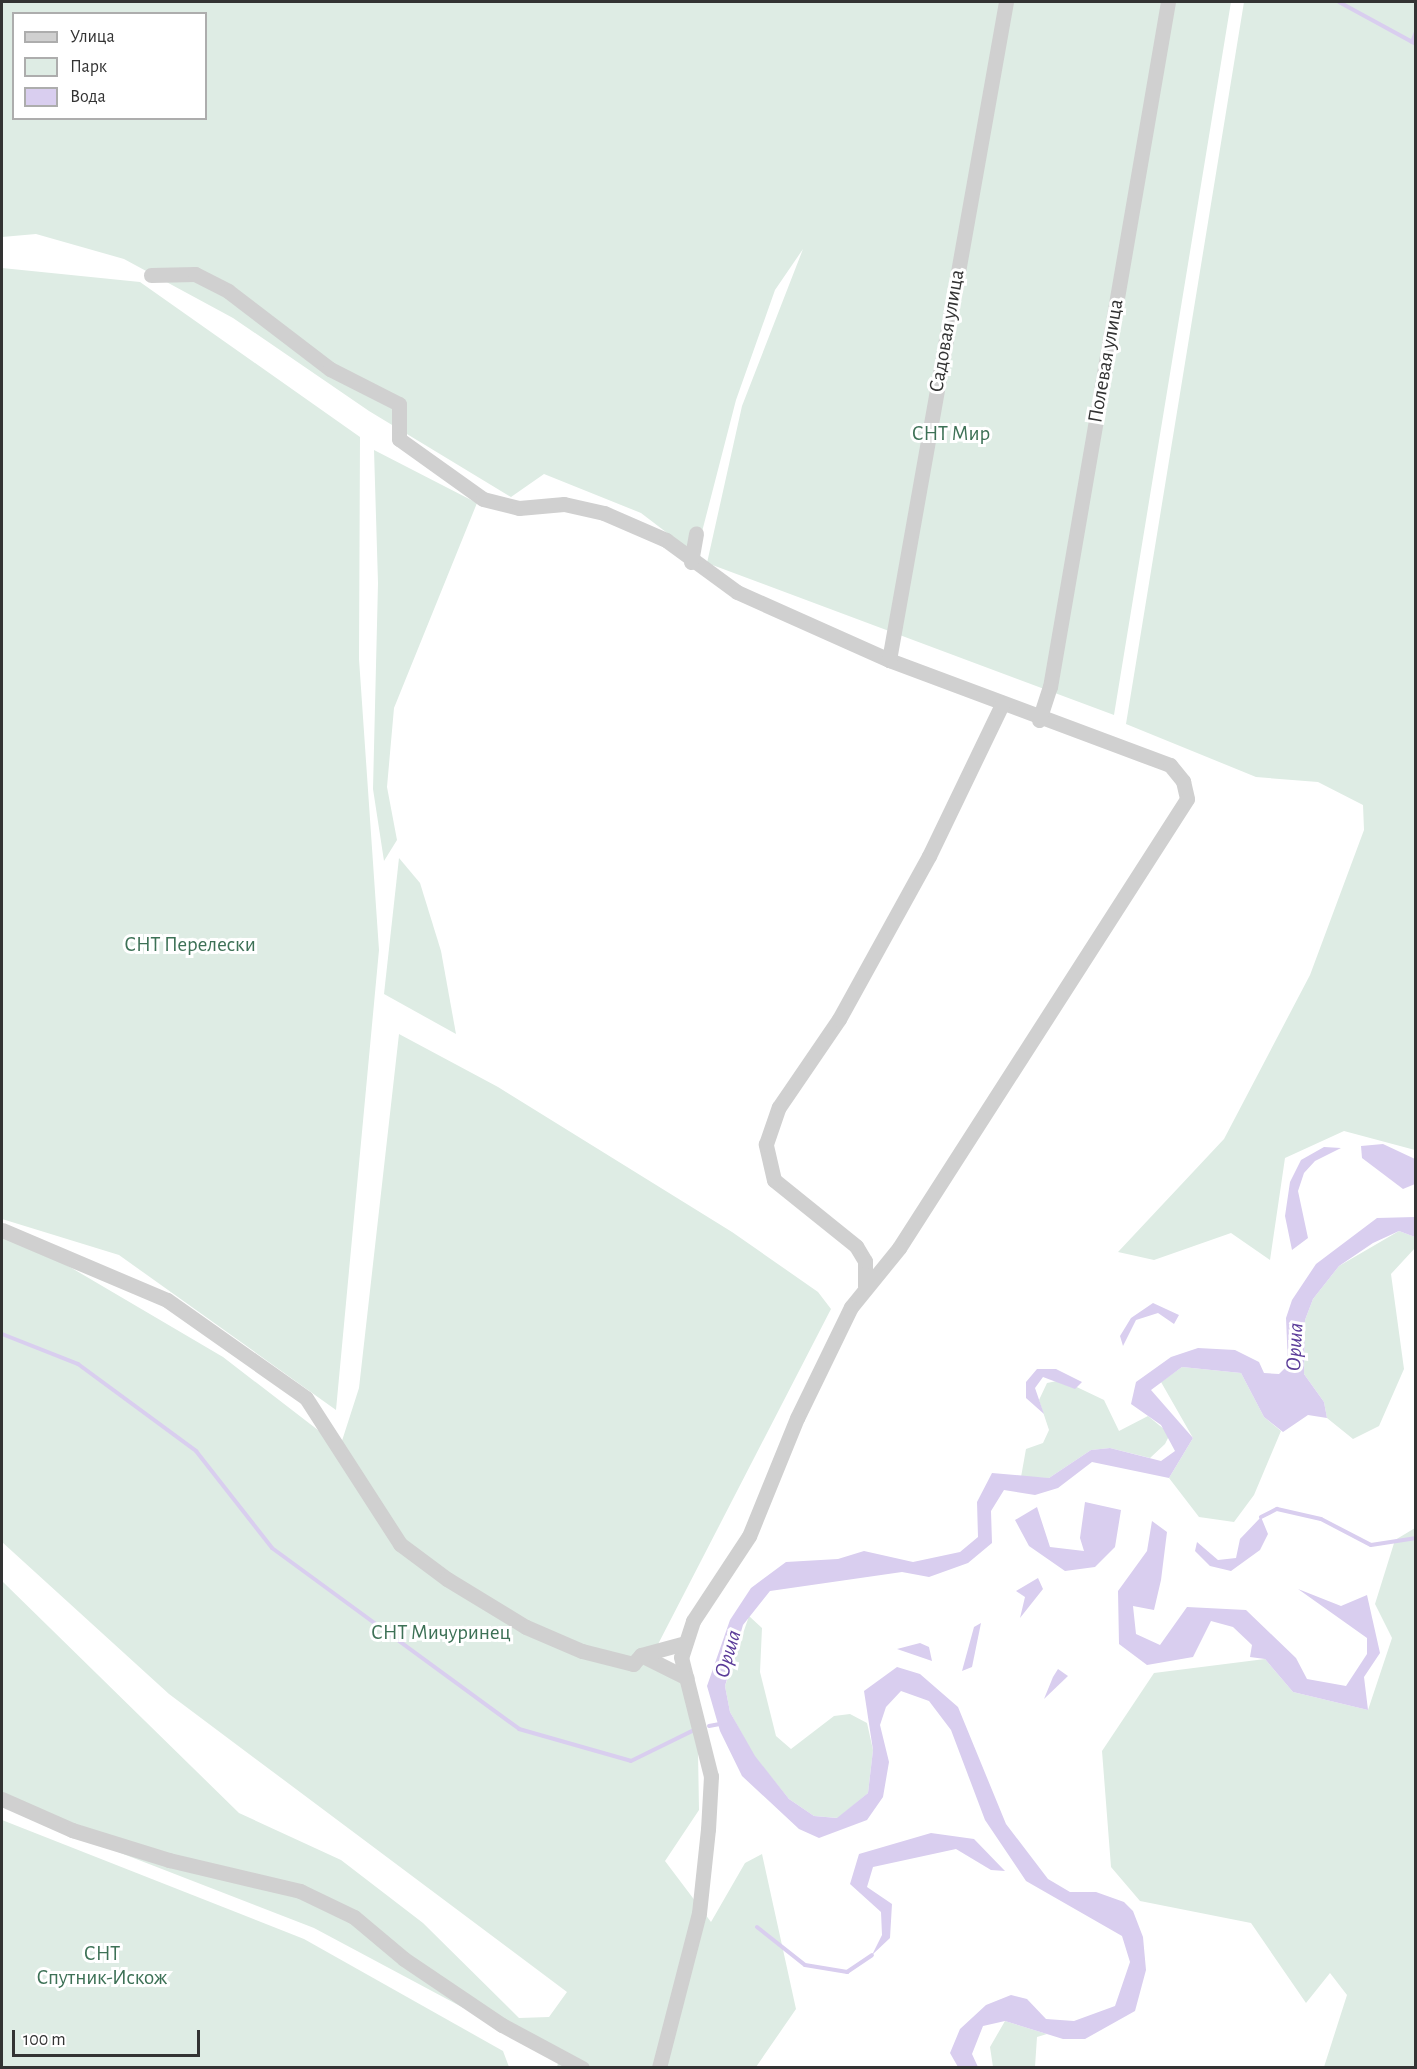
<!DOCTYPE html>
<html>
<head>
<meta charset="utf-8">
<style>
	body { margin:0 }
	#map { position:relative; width:1417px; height:2069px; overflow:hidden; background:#fff; font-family:"Alegreya Sans",sans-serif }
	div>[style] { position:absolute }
	.green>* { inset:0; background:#deece4 }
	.water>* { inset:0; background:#d9ceef }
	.stream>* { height:4px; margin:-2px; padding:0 2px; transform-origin:2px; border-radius:2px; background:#d9ceef }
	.minor>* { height:15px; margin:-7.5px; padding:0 7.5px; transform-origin:7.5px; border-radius:7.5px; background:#d0d0d0 }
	span { translate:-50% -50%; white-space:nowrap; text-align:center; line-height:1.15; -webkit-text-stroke:6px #fff; paint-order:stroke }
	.street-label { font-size:21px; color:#333 }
	.park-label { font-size:21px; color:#3d7156 }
	.water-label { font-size:22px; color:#5b3c99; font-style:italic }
	.frame { position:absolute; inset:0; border:3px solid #333; pointer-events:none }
	.legend { position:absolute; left:12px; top:12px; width:195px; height:108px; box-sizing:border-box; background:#fff; border:2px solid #adadad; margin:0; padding:8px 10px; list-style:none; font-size:18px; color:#333 }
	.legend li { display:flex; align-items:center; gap:12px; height:30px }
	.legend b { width:30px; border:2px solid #adadad }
	.scale { position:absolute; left:12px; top:2030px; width:188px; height:27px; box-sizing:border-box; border:3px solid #333; border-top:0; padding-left:8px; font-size:18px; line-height:21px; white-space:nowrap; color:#333; -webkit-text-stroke:4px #fff; paint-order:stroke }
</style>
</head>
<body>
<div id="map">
	<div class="green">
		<i style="clip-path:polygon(evenodd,2px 2px,1231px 2px,1114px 715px,707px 563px,742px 406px,803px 249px,775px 290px,736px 400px,696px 555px,641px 513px,544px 474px,511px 497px,369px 411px,233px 318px,124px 259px,36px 234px,2px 237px,2px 2px,14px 14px,206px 14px,206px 118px,14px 118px,14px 14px)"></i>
		<i style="clip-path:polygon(1244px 2px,1415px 2px,1415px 1150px,1344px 1131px,1285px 1158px,1270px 1260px,1231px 1233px,1154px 1260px,1118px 1252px,1224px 1139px,1310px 975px,1364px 830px,1363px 805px,1318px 782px,1256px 777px,1126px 724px)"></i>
		<i style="clip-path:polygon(2px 268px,140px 282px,360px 437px,359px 659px,379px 950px,336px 1410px,119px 1255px,2px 1219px)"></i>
		<i style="clip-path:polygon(374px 450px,477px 503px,394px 708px,387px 787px,397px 840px,384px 861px,373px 789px,378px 583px)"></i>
		<i style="clip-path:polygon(399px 858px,420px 883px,441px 951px,456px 1034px,384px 994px)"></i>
		<i style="clip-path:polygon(399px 1034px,498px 1087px,732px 1232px,818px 1292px,831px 1309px,654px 1652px,697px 1693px,699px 1810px,665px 1861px,711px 1922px,745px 1863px,762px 1854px,796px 2009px,756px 2067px,557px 2067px,559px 2059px,314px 1928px,2px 1807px,2px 1581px,239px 1813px,341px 1860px,423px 1923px,519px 2018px,549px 2017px,567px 1992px,169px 1694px,2px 1542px,2px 1234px,58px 1260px,223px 1357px,340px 1447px,359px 1388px)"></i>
		<i style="clip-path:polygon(1399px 1231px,1415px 1237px,1415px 1248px,1391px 1274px,1404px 1369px,1379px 1426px,1353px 1439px,1327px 1418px,1324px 1402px,1304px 1374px,1305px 1320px,1313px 1299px,1339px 1266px)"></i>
		<i style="clip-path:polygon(1182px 1367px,1241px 1373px,1264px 1417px,1281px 1431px,1254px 1495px,1234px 1522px,1199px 1517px,1169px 1478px,1193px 1438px,1161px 1382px)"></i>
		<i style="clip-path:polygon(1062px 1380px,1104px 1400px,1119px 1431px,1148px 1416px,1170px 1434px,1165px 1444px,1150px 1458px,1110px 1448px,1091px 1450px,1049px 1478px,1021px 1477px,1026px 1449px,1043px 1443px,1049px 1430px,1039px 1400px,1047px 1383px)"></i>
		<i style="clip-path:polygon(1415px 1528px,1415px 2067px,1324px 2067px,1347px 1995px,1330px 1973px,1306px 2003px,1251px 1923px,1140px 1901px,1111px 1867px,1102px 1751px,1154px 1673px,1265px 1659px,1293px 1692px,1368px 1710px,1392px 1638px,1375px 1604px,1395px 1540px)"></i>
		<i style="clip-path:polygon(749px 1616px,762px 1628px,760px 1672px,776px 1736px,791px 1749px,834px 1716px,850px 1714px,867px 1723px,873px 1750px,868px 1793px,838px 1818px,814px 1816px,789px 1799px,754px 1756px,730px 1712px,725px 1686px)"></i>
		<i style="clip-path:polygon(2px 1820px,304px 1939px,503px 2051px,509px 2067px,2px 2067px)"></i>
		<i style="clip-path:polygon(1005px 2021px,1047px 2034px,1037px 2037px,1035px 2067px,993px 2067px,990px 2047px)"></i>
	</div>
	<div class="water">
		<i style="clip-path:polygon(1383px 1144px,1415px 1159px,1415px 1184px,1403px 1189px,1362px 1158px,1361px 1146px)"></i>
		<i style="clip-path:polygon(1324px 1147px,1341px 1148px,1315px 1161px,1304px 1173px,1298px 1191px,1308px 1238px,1292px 1250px,1285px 1216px,1290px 1182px,1301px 1160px)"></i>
		<i style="clip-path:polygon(1415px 1217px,1415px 1237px,1399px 1231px,1373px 1243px,1339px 1266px,1313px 1299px,1305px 1320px,1304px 1374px,1324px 1402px,1327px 1418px,1308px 1415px,1283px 1432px,1264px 1417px,1241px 1373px,1182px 1367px,1151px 1390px,1193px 1438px,1169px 1478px,1092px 1462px,1058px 1488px,1035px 1495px,1004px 1490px,991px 1511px,992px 1543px,968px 1563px,929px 1577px,902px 1572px,770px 1591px,743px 1625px,725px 1686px,730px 1712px,755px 1756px,789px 1799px,814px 1816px,837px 1818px,868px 1793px,873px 1750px,864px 1691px,897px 1667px,920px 1674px,958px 1707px,1006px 1824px,1048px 1879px,1070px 1892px,1096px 1892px,1124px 1902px,1133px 1911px,1143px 1937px,1146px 1970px,1135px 2011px,1085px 2039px,1063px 2039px,1005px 2021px,983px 2026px,972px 2054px,978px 2067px,958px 2067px,950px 2053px,960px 2029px,986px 2005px,1011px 1995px,1027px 1999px,1046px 2019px,1074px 2021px,1115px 2006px,1130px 1962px,1122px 1936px,1026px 1881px,985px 1820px,951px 1730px,929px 1701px,901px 1691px,886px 1707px,880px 1725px,889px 1762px,883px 1797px,867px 1820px,819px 1838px,799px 1829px,742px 1776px,720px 1731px,707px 1686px,730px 1620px,751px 1588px,786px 1562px,838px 1559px,864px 1551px,913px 1562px,960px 1552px,978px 1537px,977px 1502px,992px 1473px,1049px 1478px,1091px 1450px,1110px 1448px,1161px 1461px,1175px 1451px,1161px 1425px,1131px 1404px,1136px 1382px,1171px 1357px,1198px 1348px,1235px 1350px,1259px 1362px,1264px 1373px,1279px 1374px,1288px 1365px,1286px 1318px,1292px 1300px,1316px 1264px,1377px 1218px)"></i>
		<i style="clip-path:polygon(1153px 1303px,1179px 1315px,1174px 1324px,1158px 1313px,1136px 1320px,1123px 1346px,1120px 1336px,1131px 1318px)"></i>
		<i style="clip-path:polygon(1037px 1369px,1056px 1369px,1082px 1382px,1075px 1389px,1043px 1377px,1035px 1388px,1044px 1414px,1026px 1398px,1026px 1382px)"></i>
		<i style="clip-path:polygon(1085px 1502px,1121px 1510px,1115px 1547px,1095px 1567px,1065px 1571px,1029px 1546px,1015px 1520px,1037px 1507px,1050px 1547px,1084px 1551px,1080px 1538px)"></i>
		<i style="clip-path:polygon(1261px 1517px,1268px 1534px,1260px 1550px,1231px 1571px,1210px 1566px,1195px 1551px,1197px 1542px,1218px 1560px,1236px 1558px,1240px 1539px)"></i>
		<i style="clip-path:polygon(1152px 1521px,1167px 1532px,1161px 1580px,1154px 1610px,1133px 1606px,1136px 1634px,1160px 1645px,1187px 1607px,1246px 1610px,1296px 1658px,1307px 1679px,1346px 1686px,1367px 1654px,1367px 1638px,1298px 1589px,1341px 1606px,1367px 1595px,1380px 1653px,1364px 1677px,1368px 1710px,1293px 1692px,1265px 1659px,1250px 1657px,1252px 1645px,1233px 1627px,1211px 1621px,1193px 1657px,1147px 1665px,1119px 1644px,1118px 1591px,1147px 1551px)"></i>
		<i style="clip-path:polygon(1038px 1578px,1043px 1589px,1020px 1618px,1025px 1597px,1016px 1591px)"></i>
		<i style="clip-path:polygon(981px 1623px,972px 1667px,962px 1671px,974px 1627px)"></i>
		<i style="clip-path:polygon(920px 1643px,929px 1647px,932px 1661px,897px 1649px)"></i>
		<i style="clip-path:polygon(1058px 1669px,1068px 1676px,1044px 1699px,1053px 1677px)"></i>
		<i style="clip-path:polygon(931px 1833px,974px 1839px,1005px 1871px,991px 1870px,956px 1849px,873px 1867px,867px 1887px,892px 1904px,890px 1938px,872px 1955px,882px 1935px,881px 1912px,850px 1884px,859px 1854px)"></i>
	</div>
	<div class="stream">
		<i style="left:1339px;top:2px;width:88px;rotate:28.6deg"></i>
		<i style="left:1412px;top:42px;width:11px;rotate:-68deg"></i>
		<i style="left:2px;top:1334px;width:82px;rotate:21.5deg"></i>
		<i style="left:78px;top:1364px;width:147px;rotate:36.4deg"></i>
		<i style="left:196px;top:1451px;width:123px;rotate:51.9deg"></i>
		<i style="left:272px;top:1548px;width:306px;rotate:36.2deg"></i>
		<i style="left:519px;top:1729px;width:116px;rotate:15.9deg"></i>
		<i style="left:631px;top:1761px;width:70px;rotate:-26.2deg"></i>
		<i style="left:1261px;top:1517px;width:18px;rotate:-27deg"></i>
		<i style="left:1277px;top:1509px;width:45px;rotate:12.8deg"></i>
		<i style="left:1321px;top:1519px;width:56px;rotate:27.5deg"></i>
		<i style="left:1371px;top:1545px;width:46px;rotate:-8.8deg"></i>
		<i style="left:709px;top:1726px;width:11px;rotate:-10deg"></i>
		<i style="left:757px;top:1927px;width:61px;rotate:38.4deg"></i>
		<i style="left:805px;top:1965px;width:43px;rotate:9.5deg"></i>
		<i style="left:847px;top:1972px;width:30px;rotate:-34deg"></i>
	</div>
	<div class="minor">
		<i style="left:151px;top:275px;width:44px;rotate:-1.3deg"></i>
		<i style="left:195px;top:274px;width:37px;rotate:27deg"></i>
		<i style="left:228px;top:291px;width:128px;rotate:37.4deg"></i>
		<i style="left:330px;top:369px;width:77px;rotate:26.9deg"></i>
		<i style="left:399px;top:404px;width:35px;rotate:90deg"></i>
		<i style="left:399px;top:439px;width:103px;rotate:35.5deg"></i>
		<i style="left:483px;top:499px;width:37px;rotate:14deg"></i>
		<i style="left:519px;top:508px;width:45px;rotate:-5.1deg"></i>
		<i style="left:564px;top:504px;width:41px;rotate:12.7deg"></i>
		<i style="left:604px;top:513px;width:68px;rotate:23.5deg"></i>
		<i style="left:666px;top:540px;width:88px;rotate:36.2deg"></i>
		<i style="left:737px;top:592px;width:167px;rotate:24.1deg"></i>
		<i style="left:889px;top:660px;width:300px;rotate:20.5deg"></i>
		<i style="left:1170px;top:765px;width:21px;rotate:51deg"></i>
		<i style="left:1183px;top:781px;width:18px;rotate:77deg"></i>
		<i style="left:1187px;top:799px;width:533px;rotate:122.68deg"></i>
		<i style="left:899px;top:1248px;width:76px;rotate:129.1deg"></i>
		<i style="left:851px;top:1307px;width:123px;rotate:115.9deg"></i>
		<i style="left:797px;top:1418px;width:127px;rotate:112.1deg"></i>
		<i style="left:749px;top:1536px;width:102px;rotate:123.4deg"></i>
		<i style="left:693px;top:1621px;width:38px;rotate:108deg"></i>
		<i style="left:681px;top:1657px;width:123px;rotate:75.9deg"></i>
		<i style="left:711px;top:1776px;width:53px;rotate:93.2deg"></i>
		<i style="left:708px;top:1829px;width:84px;rotate:96.1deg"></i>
		<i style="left:699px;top:1913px;width:160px;rotate:104.5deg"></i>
		<i style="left:691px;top:562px;width:29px;rotate:-80deg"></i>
		<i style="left:889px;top:660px;width:668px;rotate:-79.92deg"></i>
		<i style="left:1039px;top:720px;width:35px;rotate:-72deg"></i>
		<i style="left:1050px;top:687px;width:695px;rotate:-80.23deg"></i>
		<i style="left:2px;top:1230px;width:179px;rotate:23deg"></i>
		<i style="left:167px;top:1300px;width:170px;rotate:35.2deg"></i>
		<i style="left:306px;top:1398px;width:174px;rotate:57.2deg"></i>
		<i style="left:400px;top:1544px;width:59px;rotate:36.7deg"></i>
		<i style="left:447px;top:1579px;width:92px;rotate:31.3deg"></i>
		<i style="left:526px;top:1627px;width:61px;rotate:23.2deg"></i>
		<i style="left:582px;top:1651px;width:53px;rotate:14.3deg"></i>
		<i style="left:633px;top:1664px;width:12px;rotate:-48deg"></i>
		<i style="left:641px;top:1655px;width:51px;rotate:26.6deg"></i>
		<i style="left:865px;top:1286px;width:25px;rotate:-90deg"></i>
		<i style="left:865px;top:1261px;width:17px;rotate:-121deg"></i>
		<i style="left:856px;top:1246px;width:105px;rotate:-141.2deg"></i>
		<i style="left:774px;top:1180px;width:37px;rotate:-103deg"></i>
		<i style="left:766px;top:1144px;width:39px;rotate:-71deg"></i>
		<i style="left:779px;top:1107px;width:107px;rotate:-55.7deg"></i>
		<i style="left:839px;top:1019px;width:186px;rotate:-61.1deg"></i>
		<i style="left:929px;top:856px;width:169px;rotate:-64.3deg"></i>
		<i style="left:641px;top:1655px;width:46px;rotate:-15.3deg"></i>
		<i style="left:2px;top:1799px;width:77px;rotate:23.9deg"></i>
		<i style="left:72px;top:1830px;width:102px;rotate:17.2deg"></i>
		<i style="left:169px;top:1860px;width:135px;rotate:13.3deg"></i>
		<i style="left:300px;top:1891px;width:60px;rotate:25.7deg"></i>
		<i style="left:354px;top:1917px;width:65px;rotate:40deg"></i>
		<i style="left:404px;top:1959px;width:118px;rotate:34deg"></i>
		<i style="left:502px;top:2025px;width:91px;rotate:28.3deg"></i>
	</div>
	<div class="street-label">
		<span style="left:947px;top:331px;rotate:-80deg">Садовая улица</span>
		<span style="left:1106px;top:361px;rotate:-80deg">Полевая улица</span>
	</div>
	<div class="park-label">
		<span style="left:951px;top:434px">СНТ Мир</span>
		<span style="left:190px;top:945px">СНТ Перелески</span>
		<span style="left:441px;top:1633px">СНТ Мичуринец</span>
		<span style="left:102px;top:1966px">СНТ<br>Спутник-Искож</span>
	</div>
	<div class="water-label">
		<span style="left:1295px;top:1347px;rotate:-87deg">Орша</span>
		<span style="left:728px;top:1654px;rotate:-74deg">Орша</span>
	</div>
	<div class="frame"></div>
	<ul class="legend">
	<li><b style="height:8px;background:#d0d0d0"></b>Улица</li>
	<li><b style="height:16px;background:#deece4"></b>Парк</li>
	<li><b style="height:16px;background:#d9ceef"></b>Вода</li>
	</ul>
	<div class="scale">100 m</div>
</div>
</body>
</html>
